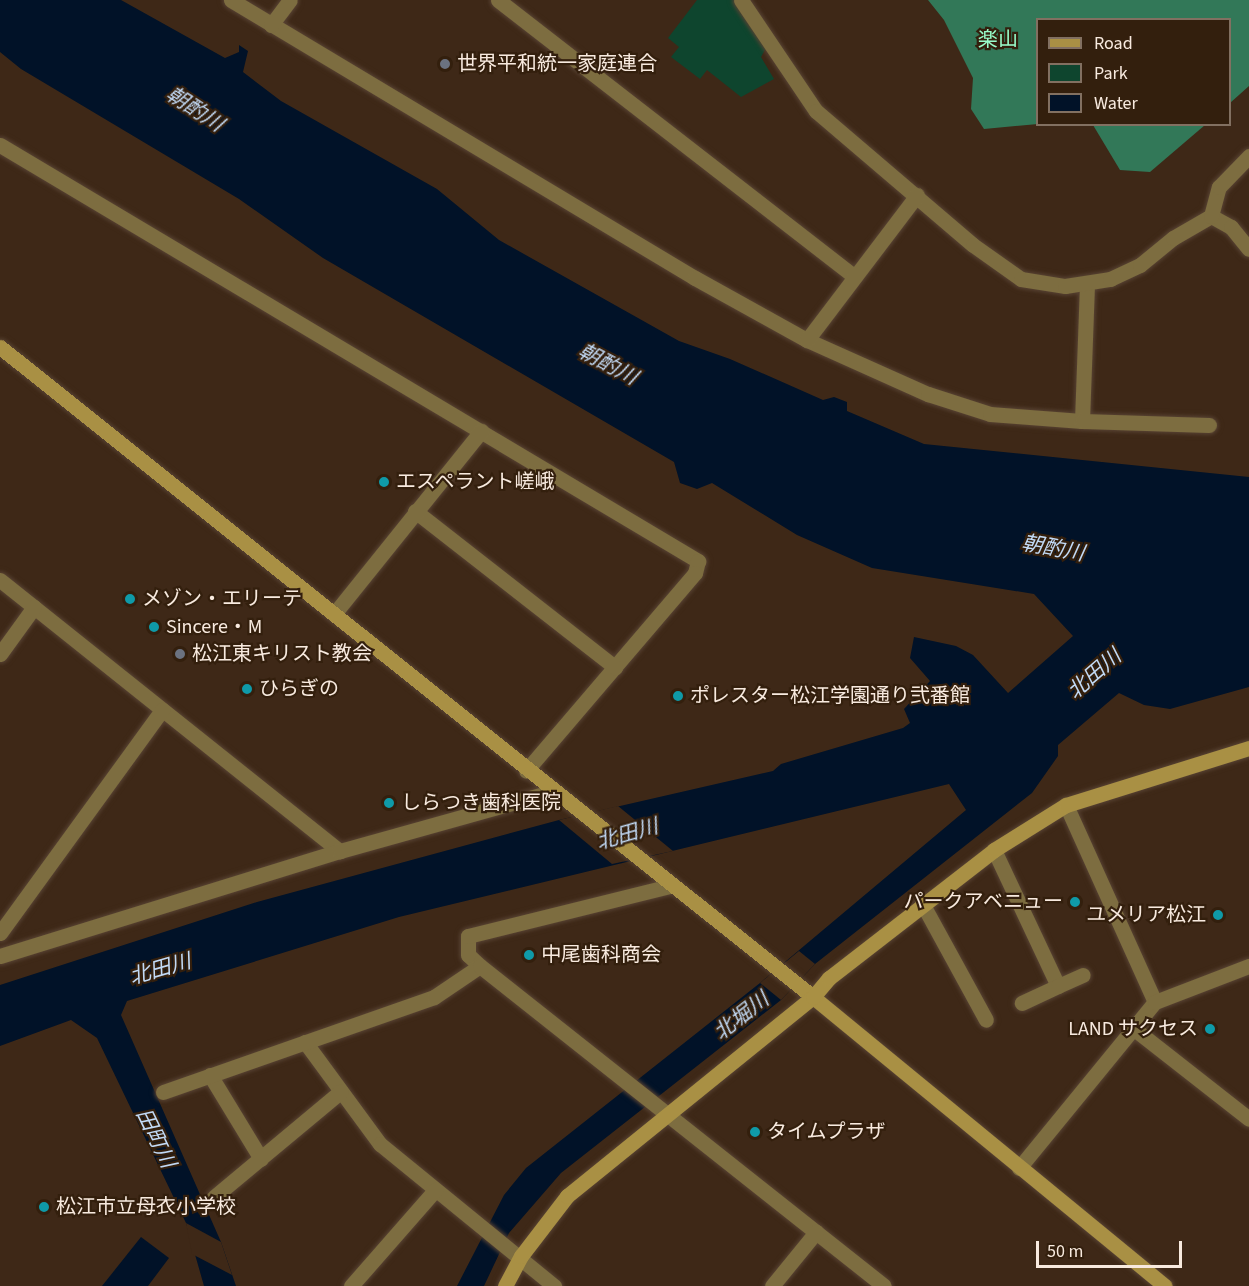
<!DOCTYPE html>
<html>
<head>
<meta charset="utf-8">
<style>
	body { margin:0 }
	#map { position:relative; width:1249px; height:1286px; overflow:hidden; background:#3e2817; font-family:"Source Sans 3","Noto Sans JP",sans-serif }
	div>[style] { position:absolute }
	.green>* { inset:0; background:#0e452e }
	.forest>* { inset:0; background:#327858 }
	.water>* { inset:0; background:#011228 }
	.pier>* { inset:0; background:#3e2817 }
	.roads { filter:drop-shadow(0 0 2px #584333) drop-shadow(0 0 2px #584333) }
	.street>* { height:15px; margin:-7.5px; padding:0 7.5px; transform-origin:7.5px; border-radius:7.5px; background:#7d6d40 }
	.secondary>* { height:15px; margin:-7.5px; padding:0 7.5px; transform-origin:7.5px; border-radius:7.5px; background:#a99044 }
	.dots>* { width:16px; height:16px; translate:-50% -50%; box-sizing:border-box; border:3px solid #331f0d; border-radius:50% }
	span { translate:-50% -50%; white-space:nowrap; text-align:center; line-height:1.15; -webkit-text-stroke:4.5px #331f0d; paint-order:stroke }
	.park-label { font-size:20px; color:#99fdcb }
	.poi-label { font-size:20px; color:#f8eadf }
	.left { translate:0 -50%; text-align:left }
	.right { translate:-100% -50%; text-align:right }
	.water-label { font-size:21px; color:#c2daf6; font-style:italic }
	.legend { position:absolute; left:1036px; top:18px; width:195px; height:108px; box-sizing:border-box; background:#331f0d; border:2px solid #827061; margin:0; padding:8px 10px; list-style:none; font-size:18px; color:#f8eadf }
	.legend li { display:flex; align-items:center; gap:12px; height:30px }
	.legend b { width:30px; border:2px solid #827061 }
	.scale { position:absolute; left:1036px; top:1241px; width:146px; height:27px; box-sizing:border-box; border:3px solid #f8eadf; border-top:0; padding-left:8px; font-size:18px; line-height:21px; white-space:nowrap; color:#f8eadf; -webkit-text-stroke:4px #331f0d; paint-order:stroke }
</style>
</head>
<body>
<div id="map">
	<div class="green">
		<i style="clip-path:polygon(697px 0,735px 0,766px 48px,761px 57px,774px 79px,741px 97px,707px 70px,700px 79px,671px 57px,679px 47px,668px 38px)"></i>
	</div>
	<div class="forest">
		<i style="clip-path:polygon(928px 0,1249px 0,1249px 86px,1230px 103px,1230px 20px,1038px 20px,1038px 124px,984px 129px,971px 109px,973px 78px,944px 20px)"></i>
		<i style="clip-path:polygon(1093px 125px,1205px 125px,1150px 172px,1120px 170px)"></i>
	</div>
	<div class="water">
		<i style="clip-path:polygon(0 0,121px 0,225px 58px,239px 52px,239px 45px,248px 51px,243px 72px,281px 101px,437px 189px,499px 240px,679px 341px,730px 359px,823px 400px,834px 397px,847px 402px,847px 411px,924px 444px,1249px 477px,1249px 687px,1170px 709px,1144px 705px,1119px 693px,1058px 745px,1058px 756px,1032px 793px,815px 964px,781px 1000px,561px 1173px,509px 1233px,484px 1286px,457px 1286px,504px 1195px,526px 1168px,760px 983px,966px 810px,949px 784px,399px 917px,127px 1001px,121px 1015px,221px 1242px,236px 1286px,204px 1286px,186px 1223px,97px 1038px,71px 1020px,0 1046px,0 985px,257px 902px,559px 820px,773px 771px,781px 764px,903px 728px,910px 723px,904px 709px,930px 681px,910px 658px,914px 637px,956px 646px,973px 655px,1008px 693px,1073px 636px,1034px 594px,872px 568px,797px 535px,712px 483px,697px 489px,680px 483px,674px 462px,323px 258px,239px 199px,21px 69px,0 52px)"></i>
		<i style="clip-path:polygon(141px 1237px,169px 1258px,148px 1286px,102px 1286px)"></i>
	</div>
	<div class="pier">
		<i style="clip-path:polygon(618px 806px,673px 851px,612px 864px,559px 820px)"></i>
		<i style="clip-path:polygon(799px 951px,815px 964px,781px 1000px,760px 983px)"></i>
		<i style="clip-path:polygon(186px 1223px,221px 1242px,232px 1275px,192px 1254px)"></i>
	</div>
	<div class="roads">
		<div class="street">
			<i style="left:231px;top:0;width:541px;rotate:30.93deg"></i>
			<i style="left:695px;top:278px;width:128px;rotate:29deg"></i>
			<i style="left:807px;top:340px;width:133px;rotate:24.1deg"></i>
			<i style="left:928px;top:394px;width:65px;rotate:17.9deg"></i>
			<i style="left:990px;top:414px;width:92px;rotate:4.4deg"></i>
			<i style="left:1082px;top:421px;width:137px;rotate:-87.9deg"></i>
			<i style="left:498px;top:0;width:450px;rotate:37.8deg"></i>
			<i style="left:741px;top:0;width:134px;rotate:56deg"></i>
			<i style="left:816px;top:111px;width:206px;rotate:40.5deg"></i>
			<i style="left:973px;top:245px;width:59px;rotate:35.3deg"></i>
			<i style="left:1021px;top:279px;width:45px;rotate:9deg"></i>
			<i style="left:1065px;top:286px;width:46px;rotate:-8.8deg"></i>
			<i style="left:1110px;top:279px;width:33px;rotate:-25deg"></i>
			<i style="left:1140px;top:265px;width:43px;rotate:-39.3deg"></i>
			<i style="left:1173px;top:238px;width:44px;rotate:-30.1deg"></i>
			<i style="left:1211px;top:216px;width:23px;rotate:29deg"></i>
			<i style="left:1231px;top:227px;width:28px;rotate:51deg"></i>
			<i style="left:271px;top:25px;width:31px;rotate:-53deg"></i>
			<i style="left:0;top:145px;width:813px;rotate:30.79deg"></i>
			<i style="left:698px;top:561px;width:12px;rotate:104deg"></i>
			<i style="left:695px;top:573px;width:260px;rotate:130.5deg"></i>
			<i style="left:1211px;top:216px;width:30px;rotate:-75deg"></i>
			<i style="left:1219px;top:187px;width:43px;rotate:-45.9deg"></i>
			<i style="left:807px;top:340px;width:182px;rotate:-52.8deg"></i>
			<i style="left:1082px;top:421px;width:127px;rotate:1.8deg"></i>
			<i style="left:415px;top:511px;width:254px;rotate:38deg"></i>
			<i style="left:0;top:580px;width:435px;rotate:38.6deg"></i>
			<i style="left:334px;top:614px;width:235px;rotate:-51.2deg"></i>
			<i style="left:0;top:654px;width:58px;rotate:-54.1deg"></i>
			<i style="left:1066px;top:805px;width:216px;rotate:65.7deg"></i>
			<i style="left:994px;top:850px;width:150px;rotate:64.8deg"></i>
			<i style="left:1058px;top:986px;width:40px;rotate:155deg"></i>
			<i style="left:922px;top:903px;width:133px;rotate:61.3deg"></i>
			<i style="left:0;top:933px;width:276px;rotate:-54deg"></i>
			<i style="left:0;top:956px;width:356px;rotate:-17.2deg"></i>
			<i style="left:340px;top:851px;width:220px;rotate:-15.6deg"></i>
			<i style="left:480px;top:966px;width:16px;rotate:-137deg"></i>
			<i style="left:468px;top:955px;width:19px;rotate:-90deg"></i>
			<i style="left:468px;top:936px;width:208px;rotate:-13.9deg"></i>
			<i style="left:1058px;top:986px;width:27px;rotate:-24deg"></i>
			<i style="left:1133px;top:1028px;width:147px;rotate:38.1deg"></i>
			<i style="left:305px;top:1042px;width:127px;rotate:53.7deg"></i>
			<i style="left:380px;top:1144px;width:225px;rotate:39.2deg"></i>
			<i style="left:210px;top:1075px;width:98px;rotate:58.7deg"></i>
			<i style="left:163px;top:1092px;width:287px;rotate:-19.3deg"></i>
			<i style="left:434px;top:997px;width:55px;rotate:-34deg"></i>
			<i style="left:480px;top:966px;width:515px;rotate:38.38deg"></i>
			<i style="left:1019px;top:1168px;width:215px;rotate:-50.7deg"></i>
			<i style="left:1155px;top:1002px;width:101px;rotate:-21deg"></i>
			<i style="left:214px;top:1197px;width:165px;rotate:-39.8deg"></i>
			<i style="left:351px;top:1286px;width:128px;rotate:-48.8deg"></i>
			<i style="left:772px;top:1286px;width:70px;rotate:-50.8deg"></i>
		</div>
		<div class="secondary">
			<i style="left:0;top:347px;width:1041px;rotate:38.64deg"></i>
			<i style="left:813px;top:997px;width:455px;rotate:39.4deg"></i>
			<i style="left:505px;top:1286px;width:34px;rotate:-62deg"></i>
			<i style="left:521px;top:1256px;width:76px;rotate:-52.5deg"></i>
			<i style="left:567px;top:1196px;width:316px;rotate:-39deg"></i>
			<i style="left:813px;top:997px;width:25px;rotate:-50deg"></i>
			<i style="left:829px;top:978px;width:209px;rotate:-37.8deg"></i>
			<i style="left:994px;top:850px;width:85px;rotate:-32deg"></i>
			<i style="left:1066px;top:805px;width:192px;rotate:-17.3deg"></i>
		</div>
	</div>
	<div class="dots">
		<i style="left:445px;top:64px;background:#6b7280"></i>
		<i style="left:384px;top:482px;background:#0f9aa8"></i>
		<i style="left:130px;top:599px;background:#0f9aa8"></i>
		<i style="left:154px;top:627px;background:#0f9aa8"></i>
		<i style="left:180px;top:654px;background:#6b7280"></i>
		<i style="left:247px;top:689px;background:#0f9aa8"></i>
		<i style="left:678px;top:696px;background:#0f9aa8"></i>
		<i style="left:389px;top:803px;background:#0f9aa8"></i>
		<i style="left:1075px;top:902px;background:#0f9aa8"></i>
		<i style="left:1218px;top:915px;background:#0f9aa8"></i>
		<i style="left:529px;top:955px;background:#0f9aa8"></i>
		<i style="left:1210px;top:1029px;background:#0f9aa8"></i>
		<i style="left:755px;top:1132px;background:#0f9aa8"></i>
		<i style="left:44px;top:1207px;background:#0f9aa8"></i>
	</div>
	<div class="park-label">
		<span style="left:998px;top:40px">楽山</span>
	</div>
	<div class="poi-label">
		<span class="left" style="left:457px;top:64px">世界平和統一家庭連合</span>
		<span class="left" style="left:396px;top:482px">エスペラント嵯峨</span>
		<span class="left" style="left:142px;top:599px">メゾン・エリーテ</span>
		<span class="left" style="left:166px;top:627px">Sincere・M</span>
		<span class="left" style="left:192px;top:654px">松江東キリスト教会</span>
		<span class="left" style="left:259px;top:689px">ひらぎの</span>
		<span class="left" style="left:690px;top:696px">ポレスター松江学園通り弐番館</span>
		<span class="left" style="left:401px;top:803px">しらつき歯科医院</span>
		<span class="right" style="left:1063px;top:902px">パークアベニュー</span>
		<span class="right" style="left:1206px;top:915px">ユメリア松江</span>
		<span class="left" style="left:541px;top:955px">中尾歯科商会</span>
		<span class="right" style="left:1198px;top:1029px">LAND サクセス</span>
		<span class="left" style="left:767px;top:1132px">タイムプラザ</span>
		<span class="left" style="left:56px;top:1207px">松江市立母衣小学校</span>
	</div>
	<div class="water-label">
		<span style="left:195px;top:109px;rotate:33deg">朝酌川</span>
		<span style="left:608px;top:364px;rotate:28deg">朝酌川</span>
		<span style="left:1053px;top:548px;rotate:10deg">朝酌川</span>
		<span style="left:1094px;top:674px;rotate:-41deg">北田川</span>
		<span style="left:627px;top:834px;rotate:-16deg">北田川</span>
		<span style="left:160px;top:969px;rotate:-16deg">北田川</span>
		<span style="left:741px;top:1016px;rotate:-38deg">北堀川</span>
		<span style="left:156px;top:1138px;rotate:64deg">田町川</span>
	</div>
	<ul class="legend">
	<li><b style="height:8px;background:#a99044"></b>Road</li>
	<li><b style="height:16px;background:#0e452e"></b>Park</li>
	<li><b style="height:16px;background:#011228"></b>Water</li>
	</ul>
	<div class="scale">50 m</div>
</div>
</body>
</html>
